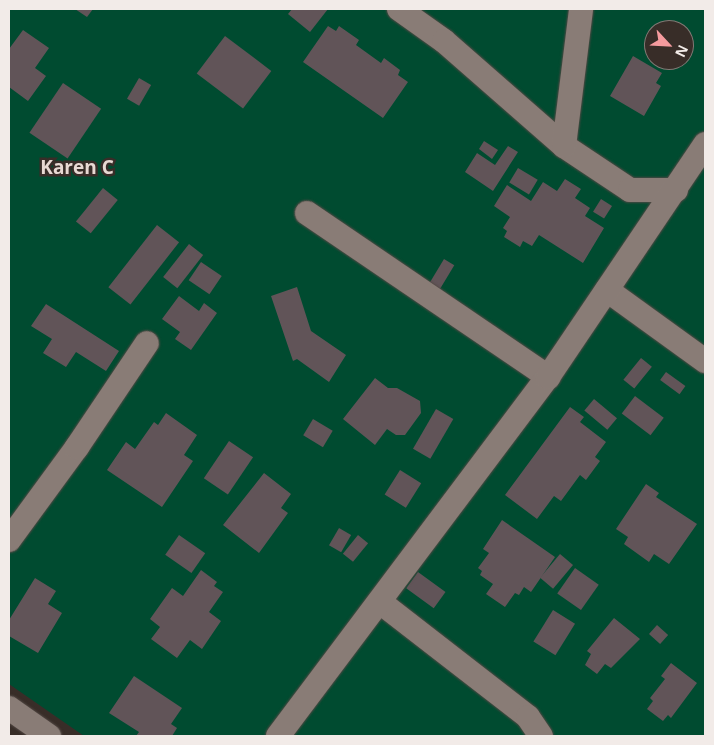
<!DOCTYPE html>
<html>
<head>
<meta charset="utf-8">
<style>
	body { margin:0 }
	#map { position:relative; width:714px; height:745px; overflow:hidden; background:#382d28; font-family:"Open Sans",sans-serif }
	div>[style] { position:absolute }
	.green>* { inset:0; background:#004b30 }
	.building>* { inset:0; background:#615458; transform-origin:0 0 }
	.roads { filter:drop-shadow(0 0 1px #524844) drop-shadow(0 0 1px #524844) }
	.minor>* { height:24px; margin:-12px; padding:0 12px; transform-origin:12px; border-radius:12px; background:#897c76 }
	span { translate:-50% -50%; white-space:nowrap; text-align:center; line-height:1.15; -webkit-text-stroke:5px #382d28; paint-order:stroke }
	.district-label { font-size:19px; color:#e8d9d3; font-weight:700 }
	.frame { position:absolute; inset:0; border:10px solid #f2ebe8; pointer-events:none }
	.north { position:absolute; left:644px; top:20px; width:50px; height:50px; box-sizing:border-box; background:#382d28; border:1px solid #827975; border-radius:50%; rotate:115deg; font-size:14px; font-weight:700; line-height:20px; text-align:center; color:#f2ebe8 }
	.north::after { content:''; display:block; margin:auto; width:18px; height:22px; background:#f59b9e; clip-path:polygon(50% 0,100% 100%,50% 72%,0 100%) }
</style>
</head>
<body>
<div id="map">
	<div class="green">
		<i style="clip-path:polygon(evenodd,9px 9px,705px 9px,705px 736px,84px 736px,9px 684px,9px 9px,654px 30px,684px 30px,684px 60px,654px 60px,654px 30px)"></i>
	</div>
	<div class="building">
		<i style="clip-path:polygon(75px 9px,93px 9px,87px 17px)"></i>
		<i style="clip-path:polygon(292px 9px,328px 9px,310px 32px,288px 14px)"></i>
		<i style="clip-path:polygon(328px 26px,336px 31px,339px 26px,359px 40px,356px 45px,381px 63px,384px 58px,400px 70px,398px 75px,408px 82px,383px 118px,303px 62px)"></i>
		<i style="clip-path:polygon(23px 30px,49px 48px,35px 68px,46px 76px,28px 101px,9px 87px,9px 49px)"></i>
		<i style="left:225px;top:36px;width:58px;height:47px;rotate:37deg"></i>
		<i style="clip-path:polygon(633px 56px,662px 73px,656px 83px,661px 86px,644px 116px,610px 96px)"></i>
		<i style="left:139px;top:78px;width:14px;height:24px;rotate:30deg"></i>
		<i style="left:63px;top:83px;width:46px;height:60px;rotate:34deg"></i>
		<i style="clip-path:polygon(484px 141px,498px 150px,492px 159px,479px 149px)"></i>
		<i style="clip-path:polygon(508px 146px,518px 152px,493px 191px,465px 172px,477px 153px,495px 165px)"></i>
		<i style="left:518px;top:168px;width:23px;height:17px;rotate:31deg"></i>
		<i style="clip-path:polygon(565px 179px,581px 189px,575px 198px,590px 208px,585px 216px,604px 228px,583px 263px,539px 235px,532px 246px,523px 241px,520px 247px,504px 237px,507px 231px,503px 228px,510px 217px,494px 206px,507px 185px,531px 201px,543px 182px,557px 191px)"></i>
		<i style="left:103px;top:188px;width:19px;height:43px;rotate:39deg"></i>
		<i style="left:601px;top:199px;width:13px;height:15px;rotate:32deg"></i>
		<i style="left:157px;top:225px;width:28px;height:79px;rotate:38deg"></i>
		<i style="left:189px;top:244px;width:18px;height:42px;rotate:38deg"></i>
		<i style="left:444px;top:259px;width:12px;height:31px;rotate:31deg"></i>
		<i style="left:201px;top:262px;width:25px;height:22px;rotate:34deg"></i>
		<i style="clip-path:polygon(297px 287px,311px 331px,346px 355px,329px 382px,297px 359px,293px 361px,271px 296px)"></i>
		<i style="clip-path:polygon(179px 296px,199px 311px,204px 303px,217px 313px,191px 350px,175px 339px,180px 332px,162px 319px)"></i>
		<i style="clip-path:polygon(46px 304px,119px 351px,106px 371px,76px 352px,66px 367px,43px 353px,52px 339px,31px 326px)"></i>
		<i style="left:641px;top:358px;width:14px;height:28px;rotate:39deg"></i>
		<i style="left:666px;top:372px;width:24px;height:10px;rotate:36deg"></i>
		<i style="clip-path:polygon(375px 378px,388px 388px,397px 388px,420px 401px,421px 413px,405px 435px,396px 435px,387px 429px,375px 445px,343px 419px)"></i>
		<i style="left:635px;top:396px;width:36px;height:22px;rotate:37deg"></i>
		<i style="left:594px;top:399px;width:30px;height:15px;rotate:40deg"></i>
		<i style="clip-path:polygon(570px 407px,584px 417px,580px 422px,606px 442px,595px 457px,600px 461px,586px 480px,580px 475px,561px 501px,554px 496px,537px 519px,505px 495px)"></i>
		<i style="left:436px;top:409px;width:20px;height:46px;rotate:30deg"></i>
		<i style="clip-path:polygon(166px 413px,197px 435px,184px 455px,193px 461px,162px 507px,107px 470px,126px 442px,135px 449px,154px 422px,158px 425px)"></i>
		<i style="left:313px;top:419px;width:23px;height:19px;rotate:31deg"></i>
		<i style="left:229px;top:441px;width:29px;height:45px;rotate:34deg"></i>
		<i style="left:400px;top:470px;width:25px;height:29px;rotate:32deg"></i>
		<i style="clip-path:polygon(264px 473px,291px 494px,281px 508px,288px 513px,259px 553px,223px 525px)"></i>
		<i style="clip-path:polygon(646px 484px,659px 493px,656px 497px,697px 524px,669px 564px,654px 554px,649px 562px,624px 544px,628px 537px,616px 529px)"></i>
		<i style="clip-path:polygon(502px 520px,555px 557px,531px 592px,524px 587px,519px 595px,515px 593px,505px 607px,486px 594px,493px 584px,480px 575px,482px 571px,478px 568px,489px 553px,483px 549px)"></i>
		<i style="left:339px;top:528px;width:14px;height:20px;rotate:30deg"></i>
		<i style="left:179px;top:535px;width:32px;height:24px;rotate:35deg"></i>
		<i style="left:358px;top:535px;width:13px;height:24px;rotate:39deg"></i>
		<i style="left:560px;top:554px;width:17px;height:31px;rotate:40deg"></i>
		<i style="left:575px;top:568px;width:29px;height:31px;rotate:35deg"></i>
		<i style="clip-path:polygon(201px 570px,217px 582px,214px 586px,223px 592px,209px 612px,221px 621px,202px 649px,190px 640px,177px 658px,151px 639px,160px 627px,150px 619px,172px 588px,183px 596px)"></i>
		<i style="left:418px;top:572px;width:34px;height:20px;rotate:36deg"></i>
		<i style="clip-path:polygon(35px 578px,56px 591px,48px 604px,62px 613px,38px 653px,9px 636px,9px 620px)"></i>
		<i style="left:553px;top:610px;width:26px;height:37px;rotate:32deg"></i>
		<i style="clip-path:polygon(614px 618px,640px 639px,611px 668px,605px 664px,597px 674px,585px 665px,591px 654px,587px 651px)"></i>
		<i style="left:657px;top:625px;width:15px;height:12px;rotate:42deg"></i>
		<i style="clip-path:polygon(671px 663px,697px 683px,671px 718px,668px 715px,663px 721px,647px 709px,653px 701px,650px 698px,665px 679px,661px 676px)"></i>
		<i style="clip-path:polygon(134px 676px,182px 708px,171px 724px,177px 728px,172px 736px,136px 736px,139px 732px,109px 713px)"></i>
	</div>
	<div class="roads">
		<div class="minor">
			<i style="left:399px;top:9px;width:55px;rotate:35.4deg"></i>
			<i style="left:444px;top:41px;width:159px;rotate:41.2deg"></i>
			<i style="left:564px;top:146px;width:79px;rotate:33.7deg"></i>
			<i style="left:630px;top:190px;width:46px"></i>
			<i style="left:564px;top:146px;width:138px;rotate:-82.9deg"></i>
			<i style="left:307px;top:213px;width:292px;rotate:34.2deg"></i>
			<i style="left:607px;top:290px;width:121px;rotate:35.9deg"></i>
			<i style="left:9px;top:540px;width:115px;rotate:-53.8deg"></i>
			<i style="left:77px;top:447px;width:125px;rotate:-56.1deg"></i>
			<i style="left:380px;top:602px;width:187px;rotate:37.8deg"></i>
			<i style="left:528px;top:717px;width:23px;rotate:56deg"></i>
			<i style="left:9px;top:708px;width:49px;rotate:35deg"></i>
			<i style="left:278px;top:736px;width:449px;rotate:-53.1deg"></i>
			<i style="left:548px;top:377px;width:281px;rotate:-56deg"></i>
		</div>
	</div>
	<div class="district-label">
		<span style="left:77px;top:168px">Karen C</span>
	</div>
	<div class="frame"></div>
	<div class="north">N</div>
</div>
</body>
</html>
